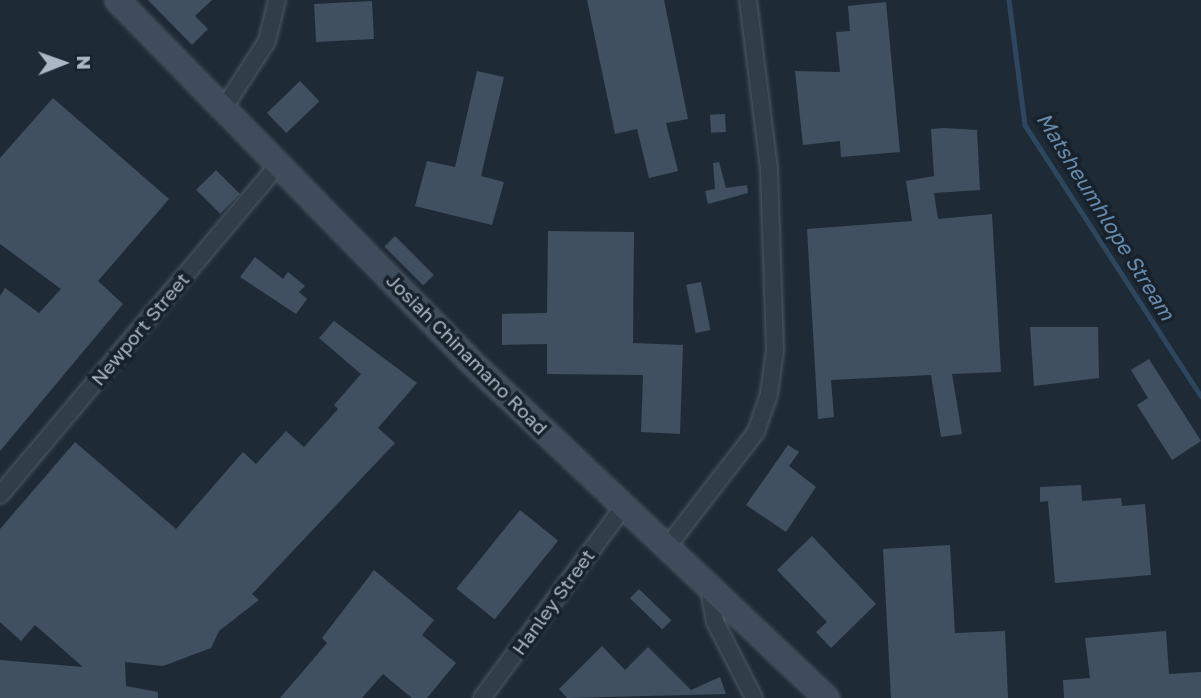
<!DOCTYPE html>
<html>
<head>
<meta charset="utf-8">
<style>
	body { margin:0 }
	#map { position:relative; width:1201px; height:698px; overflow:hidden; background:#1e2b37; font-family:"Golos Text",sans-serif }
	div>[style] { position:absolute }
	.stream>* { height:4.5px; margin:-2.25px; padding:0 2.25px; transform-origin:2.25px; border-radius:2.25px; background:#2e465e }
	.building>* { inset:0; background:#405060; transform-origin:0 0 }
	.roads { filter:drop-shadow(0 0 2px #4f5a66) drop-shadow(0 0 2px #4f5a66) }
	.street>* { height:16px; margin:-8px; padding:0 8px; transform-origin:8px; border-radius:8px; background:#313d48 }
	.secondary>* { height:23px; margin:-11.5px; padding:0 11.5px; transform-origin:11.5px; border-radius:11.5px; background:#3f4c5b }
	span { translate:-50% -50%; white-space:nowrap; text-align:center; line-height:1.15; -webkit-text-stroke:7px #17222c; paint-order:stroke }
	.street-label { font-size:19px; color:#abb7c5 }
	.water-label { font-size:21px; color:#698bab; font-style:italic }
	.north { position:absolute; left:28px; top:28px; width:70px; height:70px; -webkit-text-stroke:5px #17222c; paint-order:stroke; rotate:89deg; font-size:19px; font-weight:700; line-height:28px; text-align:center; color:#abb7c5 }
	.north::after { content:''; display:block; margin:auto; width:24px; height:32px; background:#abb7c5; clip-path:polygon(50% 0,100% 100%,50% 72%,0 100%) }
</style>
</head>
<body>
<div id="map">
	<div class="stream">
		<i style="left:1009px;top:0;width:126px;rotate:82.7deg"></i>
		<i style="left:1025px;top:125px;width:323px;rotate:57deg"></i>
	</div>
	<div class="building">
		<i style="clip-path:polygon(148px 0,212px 0,195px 16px,208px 29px,192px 45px)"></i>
		<i style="clip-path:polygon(587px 0,664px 0,688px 119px,666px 123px,678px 171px,649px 178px,637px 129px,615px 134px)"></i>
		<i style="left:372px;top:1px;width:38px;height:58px;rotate:87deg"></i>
		<i style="clip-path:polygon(886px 2px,900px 152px,841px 157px,840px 141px,803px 145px,795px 71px,840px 72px,836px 32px,850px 31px,848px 6px)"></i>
		<i style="clip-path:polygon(477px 71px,504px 77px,481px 176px,504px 182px,492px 225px,415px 206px,427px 161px,455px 167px)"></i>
		<i style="left:300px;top:81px;width:28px;height:46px;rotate:46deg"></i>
		<i style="clip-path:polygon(53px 98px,169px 199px,98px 281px,123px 304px,0 451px,0 296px,5px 288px,39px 313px,61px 289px,0 244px,0 158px)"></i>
		<i style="left:725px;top:114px;width:18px;height:15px;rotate:87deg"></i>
		<i style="clip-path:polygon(945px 128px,977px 130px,980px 190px,934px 193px,938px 219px,992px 214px,1001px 372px,952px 374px,962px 434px,941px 437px,931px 375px,831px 380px,834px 417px,818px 419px,807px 229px,912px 221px,906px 181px,934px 176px,931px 129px)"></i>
		<i style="clip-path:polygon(719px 162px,726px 188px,747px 185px,748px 193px,708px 204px,705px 191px,715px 189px,713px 163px)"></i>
		<i style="left:216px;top:170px;width:34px;height:28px;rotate:45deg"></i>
		<i style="clip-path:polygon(548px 231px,634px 232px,633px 343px,683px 345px,680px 434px,641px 432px,643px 375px,547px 374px,547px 344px,502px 345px,502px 314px,547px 313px)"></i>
		<i style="left:395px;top:236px;width:55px;height:15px;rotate:45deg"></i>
		<i style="clip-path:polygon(255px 257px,283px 279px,288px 272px,305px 286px,299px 292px,307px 299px,296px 314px,240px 277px)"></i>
		<i style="left:701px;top:282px;width:49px;height:15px;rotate:79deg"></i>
		<i style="clip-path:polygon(334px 321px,417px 383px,378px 428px,395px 443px,252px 594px,259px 600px,219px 631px,211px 648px,163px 666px,125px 662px,126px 686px,158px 692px,158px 698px,0 698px,0 660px,83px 667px,35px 625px,21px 641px,0 622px,0 529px,75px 442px,176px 529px,243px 452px,256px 464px,286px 431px,304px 447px,338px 409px,334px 405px,361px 374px,319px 338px)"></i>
		<i style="clip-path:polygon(1030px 327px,1098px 327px,1099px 378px,1034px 386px)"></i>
		<i style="clip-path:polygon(1149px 359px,1201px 441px,1172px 460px,1137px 405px,1148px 398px,1131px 370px)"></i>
		<i style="clip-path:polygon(788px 445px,799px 452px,789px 466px,816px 487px,786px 532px,746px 505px)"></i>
		<i style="clip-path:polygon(1081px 485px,1082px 501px,1121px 498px,1122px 506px,1145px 504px,1151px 575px,1055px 583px,1048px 501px,1040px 502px,1040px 487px)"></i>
		<i style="left:520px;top:510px;width:49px;height:101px;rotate:39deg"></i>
		<i style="clip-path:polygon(812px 536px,876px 604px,831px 648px,816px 632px,827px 622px,777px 570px)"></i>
		<i style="clip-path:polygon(950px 545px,955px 633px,1005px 631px,1008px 698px,891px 698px,883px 549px)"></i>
		<i style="clip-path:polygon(374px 570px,434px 620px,422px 635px,456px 663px,427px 698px,412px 698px,383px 674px,362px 698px,280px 698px,327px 643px,322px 638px)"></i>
		<i style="left:639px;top:589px;width:45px;height:13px;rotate:44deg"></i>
		<i style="clip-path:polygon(1166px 631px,1169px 674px,1201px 672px,1201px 698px,1064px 698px,1063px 680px,1090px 678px,1085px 638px)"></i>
		<i style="clip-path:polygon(602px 646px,625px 670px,648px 647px,691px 690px,720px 677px,726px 694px,567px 698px,559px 689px)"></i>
	</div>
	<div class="roads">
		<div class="street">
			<i style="left:225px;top:106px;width:77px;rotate:-57.1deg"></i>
			<i style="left:267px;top:41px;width:42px;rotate:-76.3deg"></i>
			<i style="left:0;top:495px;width:433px;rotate:-49.9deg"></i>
			<i style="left:667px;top:547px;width:145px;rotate:-52.3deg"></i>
			<i style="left:756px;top:432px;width:40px;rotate:-71.1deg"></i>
			<i style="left:769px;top:394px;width:44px;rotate:-82.2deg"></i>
			<i style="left:775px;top:350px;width:181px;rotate:-91.9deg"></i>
			<i style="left:769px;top:169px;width:170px;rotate:-97.1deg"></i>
			<i style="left:710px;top:594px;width:28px;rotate:80deg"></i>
			<i style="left:715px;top:622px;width:85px;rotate:62.8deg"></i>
			<i style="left:482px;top:698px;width:239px;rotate:-53.5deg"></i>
		</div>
		<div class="secondary">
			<i style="left:117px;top:0;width:499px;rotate:45.6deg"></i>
			<i style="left:466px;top:357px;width:496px;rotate:43.4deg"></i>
		</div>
	</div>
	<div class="street-label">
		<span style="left:140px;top:329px;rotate:-50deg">Newport Street</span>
		<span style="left:467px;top:354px;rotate:45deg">Josiah Chinamano Road</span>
		<span style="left:553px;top:602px;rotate:-54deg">Hanley Street</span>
	</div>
	<div class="water-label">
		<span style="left:1106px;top:216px;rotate:58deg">Matsheumhlope Stream</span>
	</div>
	<div class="north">N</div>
</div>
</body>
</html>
